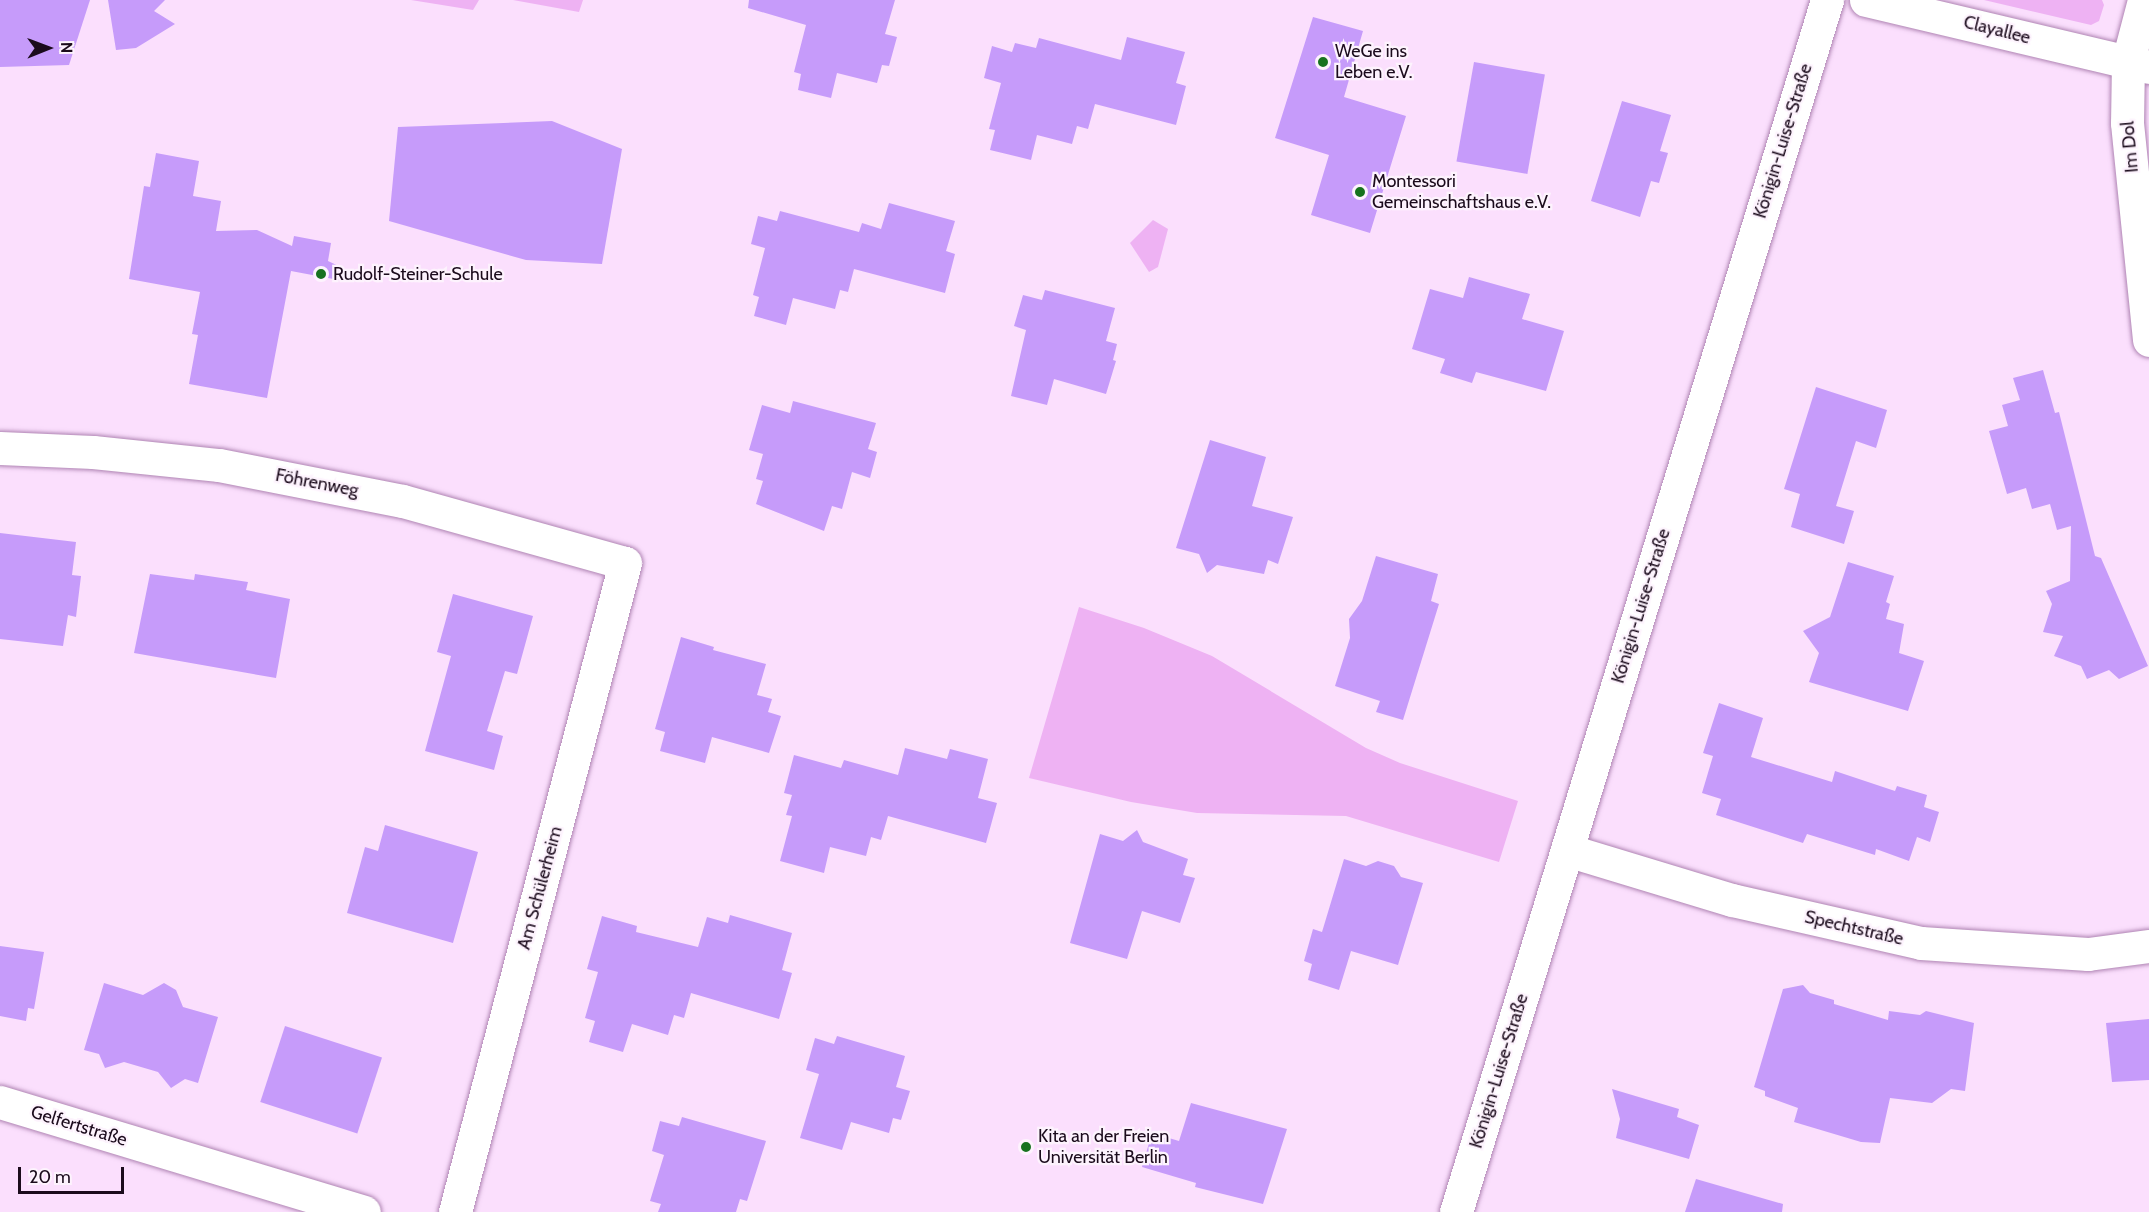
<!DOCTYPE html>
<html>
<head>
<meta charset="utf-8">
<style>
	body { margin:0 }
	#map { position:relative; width:2149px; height:1212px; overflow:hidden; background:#fbdffd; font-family:Cabin,sans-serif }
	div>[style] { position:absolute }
	.green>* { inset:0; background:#eeb2f3 }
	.building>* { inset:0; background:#c69bfa; transform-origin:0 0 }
	.roads { filter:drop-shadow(0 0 2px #af84b3) drop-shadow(0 0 2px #af84b3) }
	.street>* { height:33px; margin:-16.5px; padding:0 16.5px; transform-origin:16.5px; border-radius:16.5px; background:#fff }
	.secondary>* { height:33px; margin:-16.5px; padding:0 16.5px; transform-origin:16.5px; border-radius:16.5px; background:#fff }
	.dots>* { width:16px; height:16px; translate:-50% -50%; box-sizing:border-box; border:3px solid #fdf3fd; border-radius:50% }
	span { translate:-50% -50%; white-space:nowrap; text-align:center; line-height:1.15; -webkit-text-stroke:4.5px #fdf3fd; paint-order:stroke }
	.street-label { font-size:18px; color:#1b0b1c }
	.poi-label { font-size:18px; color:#1b0b1c }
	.left { translate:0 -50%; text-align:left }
	.north { position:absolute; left:18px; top:18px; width:60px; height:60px; -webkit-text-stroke:4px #fdf3fd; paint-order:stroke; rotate:89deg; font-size:16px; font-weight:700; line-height:24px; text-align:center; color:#1b0b1c }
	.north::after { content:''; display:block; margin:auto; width:21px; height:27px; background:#1b0b1c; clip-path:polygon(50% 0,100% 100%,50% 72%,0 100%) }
	.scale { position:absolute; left:18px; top:1167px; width:106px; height:27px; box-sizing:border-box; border:3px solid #1b0b1c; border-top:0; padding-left:8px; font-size:18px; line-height:21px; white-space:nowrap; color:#1b0b1c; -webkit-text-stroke:4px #fdf3fd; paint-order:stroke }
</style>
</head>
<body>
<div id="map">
	<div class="green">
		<i style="clip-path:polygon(411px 0,479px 0,473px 10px)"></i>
		<i style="clip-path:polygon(513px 0,583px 0,579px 12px)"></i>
		<i style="clip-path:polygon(1984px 0,2102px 0,2104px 5px,2099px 21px,2091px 25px)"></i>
		<i style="clip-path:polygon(1153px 220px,1168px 229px,1158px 267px,1149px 272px,1130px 243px)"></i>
		<i style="clip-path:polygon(1079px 607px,1144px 628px,1212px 656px,1366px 748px,1400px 763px,1518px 801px,1499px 862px,1346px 816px,1197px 813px,1131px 802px,1029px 778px)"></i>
	</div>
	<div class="building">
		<i style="clip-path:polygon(0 0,90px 0,69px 65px,0 67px)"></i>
		<i style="clip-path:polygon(108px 0,165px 0,154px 11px,175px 24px,136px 48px,116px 50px)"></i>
		<i style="clip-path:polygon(749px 0,895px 0,885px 34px,897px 37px,889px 66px,882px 65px,877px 83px,837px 73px,831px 98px,798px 90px,801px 74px,794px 72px,806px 25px,748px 8px)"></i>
		<i style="clip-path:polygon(1313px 17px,1363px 31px,1344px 97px,1406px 116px,1370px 233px,1311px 215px,1329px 155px,1275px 138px)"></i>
		<i style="clip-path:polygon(1127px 37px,1185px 52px,1176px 83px,1186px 86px,1176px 125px,1095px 104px,1088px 129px,1077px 126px,1072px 144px,1037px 135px,1031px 160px,990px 150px,995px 130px,989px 129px,1001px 83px,984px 78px,992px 46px,1012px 52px,1015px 43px,1036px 48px,1039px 38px,1121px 60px)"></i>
		<i style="left:1474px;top:62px;width:72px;height:101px;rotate:10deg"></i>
		<i style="clip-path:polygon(1622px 101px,1671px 115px,1660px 151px,1668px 153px,1659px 183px,1651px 181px,1640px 217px,1591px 201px)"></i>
		<i style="clip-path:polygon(552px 121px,622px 149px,602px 264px,526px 260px,389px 221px,398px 127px)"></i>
		<i style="clip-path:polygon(156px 153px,199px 161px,193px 196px,221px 201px,216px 231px,257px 230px,292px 246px,294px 236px,331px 243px,328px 261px,347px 270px,344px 281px,291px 271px,267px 398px,189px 384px,198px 335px,192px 334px,200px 292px,129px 279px,144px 186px,150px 187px)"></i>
		<i style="clip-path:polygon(889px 203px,955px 221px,946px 251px,955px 254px,945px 293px,854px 269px,848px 292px,840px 290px,835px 309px,793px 298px,786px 325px,754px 316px,759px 297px,753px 295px,765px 248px,751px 244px,758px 216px,777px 221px,780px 211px,859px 232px,862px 223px,881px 229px)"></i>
		<i style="clip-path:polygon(1469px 277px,1530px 294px,1522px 319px,1564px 331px,1546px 391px,1476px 372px,1472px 383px,1440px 373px,1445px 359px,1412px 349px,1430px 289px,1463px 298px)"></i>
		<i style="clip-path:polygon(1045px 290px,1115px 308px,1106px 341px,1117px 344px,1113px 360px,1116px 361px,1106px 394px,1054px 379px,1047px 405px,1011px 396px,1026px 330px,1014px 326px,1023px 295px,1042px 300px)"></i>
		<i style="clip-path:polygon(2043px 370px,2055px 413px,2059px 412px,2095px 556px,2101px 558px,2148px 666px,2119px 679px,2109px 670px,2087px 679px,2081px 666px,2054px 656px,2063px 636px,2043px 632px,2052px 604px,2046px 591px,2070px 581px,2071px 526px,2057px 530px,2050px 504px,2032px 509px,2026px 488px,2007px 494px,1989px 431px,2008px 426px,2002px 405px,2020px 400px,2013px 378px)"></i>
		<i style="clip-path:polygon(1816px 387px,1887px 410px,1876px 448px,1856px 441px,1836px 506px,1854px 511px,1844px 544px,1791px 527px,1800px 494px,1784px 489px)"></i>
		<i style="clip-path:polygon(793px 401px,876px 423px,868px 449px,877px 452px,870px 478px,852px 472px,842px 509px,832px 506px,824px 531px,756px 504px,763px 481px,756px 479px,763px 454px,749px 450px,762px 405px,790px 413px)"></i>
		<i style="clip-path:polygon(1210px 440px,1266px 457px,1252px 506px,1293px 517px,1278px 564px,1268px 560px,1264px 574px,1217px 565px,1207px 573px,1199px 554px,1176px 548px)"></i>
		<i style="clip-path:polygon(0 533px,76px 542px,72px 575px,81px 576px,76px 617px,68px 615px,63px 646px,0 639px)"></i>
		<i style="clip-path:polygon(1376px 556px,1438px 574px,1431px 601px,1439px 604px,1403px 720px,1376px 712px,1380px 701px,1335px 686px,1350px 638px,1349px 619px,1362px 601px)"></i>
		<i style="clip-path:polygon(1848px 562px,1894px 576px,1886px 602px,1890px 604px,1886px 619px,1904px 624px,1899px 653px,1924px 661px,1908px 711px,1809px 682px,1819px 653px,1803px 631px,1830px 617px)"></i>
		<i style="clip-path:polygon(150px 574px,194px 580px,195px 574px,248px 582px,246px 590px,290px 599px,276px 678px,134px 653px)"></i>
		<i style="clip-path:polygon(453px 594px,533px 616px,517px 674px,505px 671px,487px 731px,503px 736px,494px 770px,425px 751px,451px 656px,437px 652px)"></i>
		<i style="clip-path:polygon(681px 637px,714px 647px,713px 650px,766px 664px,757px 695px,772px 699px,768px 712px,781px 716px,769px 753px,712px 737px,705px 763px,660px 751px,665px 732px,655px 729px)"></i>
		<i style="clip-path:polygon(1719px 703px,1763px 718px,1751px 757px,1832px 782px,1835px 771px,1895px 791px,1897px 786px,1927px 795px,1924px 807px,1939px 812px,1930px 842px,1917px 837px,1909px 861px,1876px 849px,1875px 855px,1807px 834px,1803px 843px,1716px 815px,1721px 799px,1702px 793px,1713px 756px,1703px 753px)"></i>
		<i style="clip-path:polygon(905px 748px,947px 759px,950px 749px,988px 759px,978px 798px,997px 803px,986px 843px,888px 816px,881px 840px,871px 837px,866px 856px,830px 847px,824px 873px,780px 861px,792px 816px,786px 815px,792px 795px,784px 793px,794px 755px,841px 768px,844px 760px,898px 775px)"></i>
		<i style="clip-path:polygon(385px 825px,478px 852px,453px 943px,347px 913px,365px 847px,378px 851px)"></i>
		<i style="clip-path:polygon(1137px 830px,1143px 842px,1188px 859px,1183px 875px,1195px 878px,1180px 923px,1142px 911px,1127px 959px,1070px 943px,1100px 834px,1123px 841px)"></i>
		<i style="clip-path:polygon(1344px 859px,1366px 866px,1378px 861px,1394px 866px,1401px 877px,1423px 883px,1398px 965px,1351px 951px,1339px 990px,1308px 980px,1312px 964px,1304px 961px,1313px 929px,1322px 932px)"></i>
		<i style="clip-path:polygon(730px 915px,792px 933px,782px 970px,792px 973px,779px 1019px,691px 993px,684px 1018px,674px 1015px,668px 1035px,632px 1024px,623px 1052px,589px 1042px,595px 1021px,585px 1018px,598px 972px,587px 969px,602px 916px,637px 926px,636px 932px,698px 947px,707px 917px,728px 923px)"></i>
		<i style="clip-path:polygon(0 946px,44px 952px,34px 1009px,28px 1008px,26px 1021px,0 1016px)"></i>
		<i style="clip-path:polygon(104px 983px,143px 995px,164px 983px,176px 990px,183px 1007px,218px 1017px,198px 1083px,185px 1079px,171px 1088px,158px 1072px,124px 1062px,105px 1068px,99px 1054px,84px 1050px)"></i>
		<i style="clip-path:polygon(1803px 985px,1810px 993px,1834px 1000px,1834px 1004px,1888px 1020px,1889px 1011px,1920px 1015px,1926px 1011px,1974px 1023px,1965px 1091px,1951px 1089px,1932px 1103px,1890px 1098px,1880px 1143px,1861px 1142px,1794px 1122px,1798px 1108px,1765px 1096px,1765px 1091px,1754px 1087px,1783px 989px)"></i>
		<i style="clip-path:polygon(2149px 1019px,2149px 1080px,2112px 1082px,2106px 1023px)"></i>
		<i style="left:285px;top:1026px;width:102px;height:80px;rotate:18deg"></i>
		<i style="clip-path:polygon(837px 1036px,905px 1056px,896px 1087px,910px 1091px,901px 1120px,893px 1118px,889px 1133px,851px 1122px,842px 1150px,800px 1138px,819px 1074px,806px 1070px,815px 1038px,834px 1044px)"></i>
		<i style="clip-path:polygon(1612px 1089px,1679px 1109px,1677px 1117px,1699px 1125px,1689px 1159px,1616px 1138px,1620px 1119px)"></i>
		<i style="clip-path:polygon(1191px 1103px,1287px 1129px,1263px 1204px,1195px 1187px,1196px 1183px,1142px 1167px,1152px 1133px,1179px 1141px)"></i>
		<i style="clip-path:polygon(682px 1117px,766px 1141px,747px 1201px,740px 1199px,736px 1212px,658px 1212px,661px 1204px,650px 1201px,664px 1155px,652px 1151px,660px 1121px,679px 1126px)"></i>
		<i style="clip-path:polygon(1696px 1179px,1783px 1204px,1782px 1212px,1685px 1212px)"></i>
	</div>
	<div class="roads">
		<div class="street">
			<i style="left:2128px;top:61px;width:62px;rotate:90.9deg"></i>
			<i style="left:2127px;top:123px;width:218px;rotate:84.2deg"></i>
			<i style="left:0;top:448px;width:93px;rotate:2.5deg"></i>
			<i style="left:93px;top:452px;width:127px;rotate:5.9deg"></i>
			<i style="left:219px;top:465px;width:187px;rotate:11.1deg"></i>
			<i style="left:403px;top:501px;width:230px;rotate:15.6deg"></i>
			<i style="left:625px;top:563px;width:671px;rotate:104.68deg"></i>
			<i style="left:1567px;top:850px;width:172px;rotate:16.9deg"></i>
			<i style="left:1732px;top:900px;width:194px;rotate:12.8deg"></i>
			<i style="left:1921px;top:943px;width:167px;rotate:3.8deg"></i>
			<i style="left:2088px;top:954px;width:62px;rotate:-7.5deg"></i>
			<i style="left:0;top:1102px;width:380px;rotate:16.8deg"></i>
		</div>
		<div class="secondary">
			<i style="left:1866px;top:0;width:291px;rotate:13.3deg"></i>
			<i style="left:2128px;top:61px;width:63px;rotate:-75.3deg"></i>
			<i style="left:1456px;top:1212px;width:1268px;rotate:-72.98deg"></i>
		</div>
	</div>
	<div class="dots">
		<i style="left:1323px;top:62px;background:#17721f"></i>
		<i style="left:1360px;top:192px;background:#17721f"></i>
		<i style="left:321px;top:274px;background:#17721f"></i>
		<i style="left:1026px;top:1147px;background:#17721f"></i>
	</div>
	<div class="street-label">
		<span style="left:1997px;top:30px;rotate:14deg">Clayallee</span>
		<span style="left:1783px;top:141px;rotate:-73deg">Königin-Luise-Straße</span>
		<span style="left:2130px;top:147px;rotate:-95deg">Im Dol</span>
		<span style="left:317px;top:483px;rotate:11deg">Föhrenweg</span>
		<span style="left:1641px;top:606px;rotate:-73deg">Königin-Luise-Straße</span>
		<span style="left:540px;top:888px;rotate:-75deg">Am Schülerheim</span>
		<span style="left:1854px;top:928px;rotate:13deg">Spechtstraße</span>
		<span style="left:1499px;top:1071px;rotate:-73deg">Königin-Luise-Straße</span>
		<span style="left:79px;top:1126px;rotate:17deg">Gelfertstraße</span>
	</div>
	<div class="poi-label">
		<span class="left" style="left:1335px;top:62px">WeGe ins<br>Leben e.V.</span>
		<span class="left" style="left:1372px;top:192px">Montessori<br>Gemeinschaftshaus e.V.</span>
		<span class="left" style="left:333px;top:274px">Rudolf-Steiner-Schule</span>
		<span class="left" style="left:1038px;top:1147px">Kita an der Freien<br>Universität Berlin</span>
	</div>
	<div class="north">N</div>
	<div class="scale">20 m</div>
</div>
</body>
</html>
